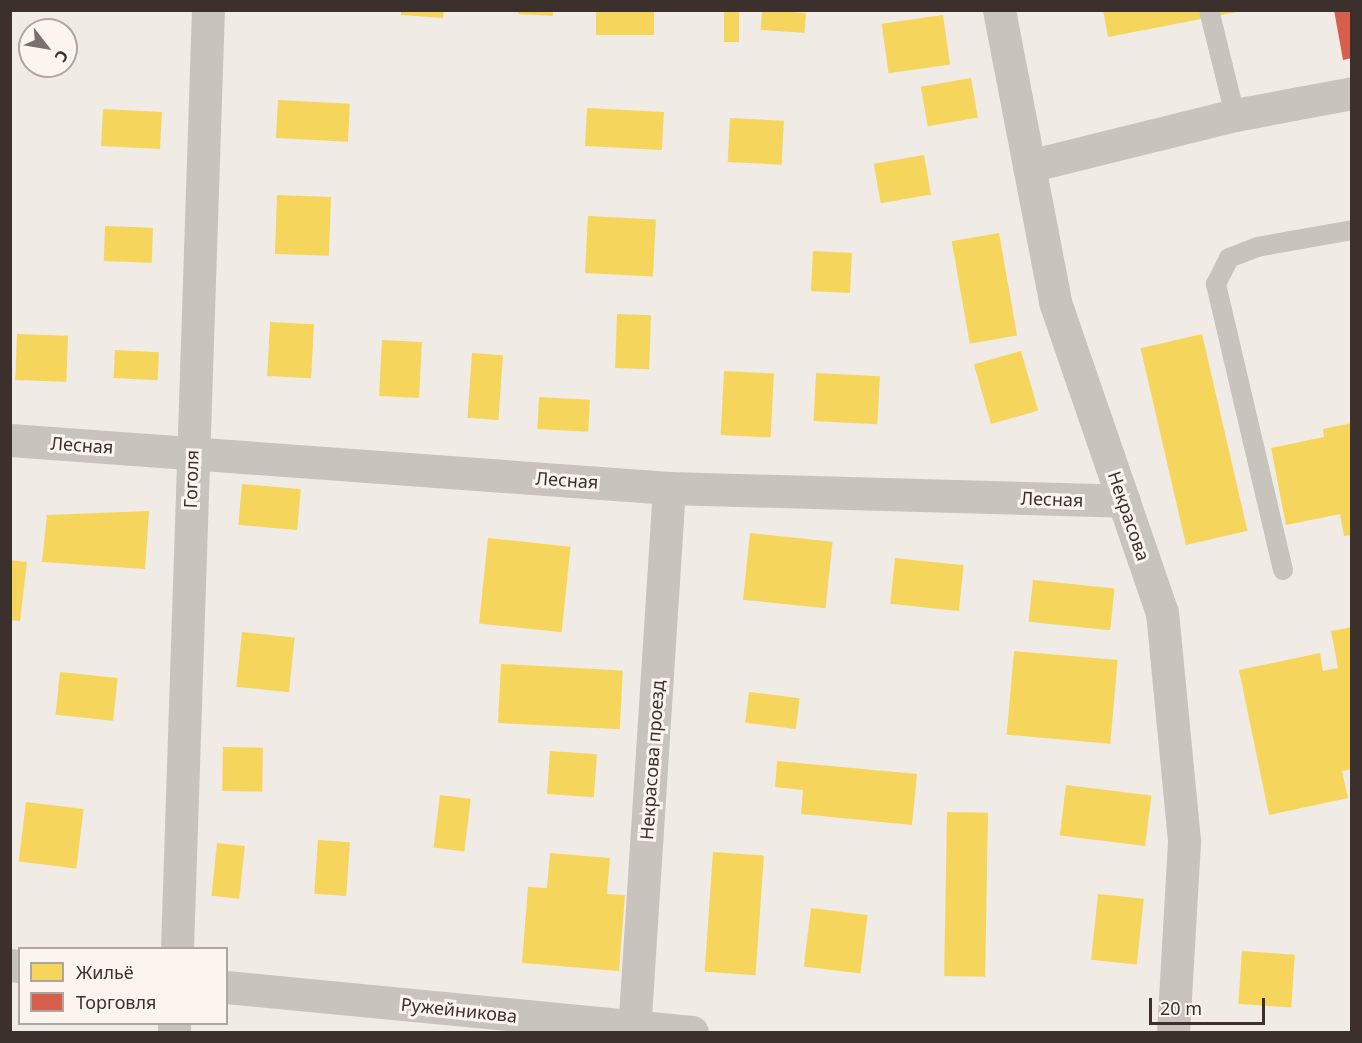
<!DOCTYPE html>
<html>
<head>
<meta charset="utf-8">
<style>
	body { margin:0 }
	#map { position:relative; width:1362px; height:1043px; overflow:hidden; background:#f0ebe5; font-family:"Noto Sans",sans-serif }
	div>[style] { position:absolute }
	.homes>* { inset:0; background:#f6d55c; transform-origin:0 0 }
	.shops>* { inset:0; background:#d6604d }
	.lane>* { height:20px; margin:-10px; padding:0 10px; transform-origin:10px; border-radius:10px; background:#c9c3be }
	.street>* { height:33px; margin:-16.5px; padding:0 16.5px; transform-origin:16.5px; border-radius:16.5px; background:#c9c3be }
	span { translate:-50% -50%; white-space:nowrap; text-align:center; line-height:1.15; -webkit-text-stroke:6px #fbf5ee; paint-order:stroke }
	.street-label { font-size:18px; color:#3b302b }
	.frame { position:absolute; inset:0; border:12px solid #3b302b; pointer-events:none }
	.legend { position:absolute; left:18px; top:947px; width:210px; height:78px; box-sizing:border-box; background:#fbf5ee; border:2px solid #aea6a0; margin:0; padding:8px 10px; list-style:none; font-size:18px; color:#3b302b }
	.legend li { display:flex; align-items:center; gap:12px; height:30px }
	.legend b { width:30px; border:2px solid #aea6a0 }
	.north { position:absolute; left:18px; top:18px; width:60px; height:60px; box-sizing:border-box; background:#fbf5ee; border:2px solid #aea6a0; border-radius:50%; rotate:121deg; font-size:16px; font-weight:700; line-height:24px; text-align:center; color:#3b302b }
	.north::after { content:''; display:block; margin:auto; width:21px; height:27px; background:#7a716c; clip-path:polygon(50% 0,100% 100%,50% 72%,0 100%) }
	.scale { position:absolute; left:1149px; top:998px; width:116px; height:27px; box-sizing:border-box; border:3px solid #3b302b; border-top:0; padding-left:8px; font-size:18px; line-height:21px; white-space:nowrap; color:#3b302b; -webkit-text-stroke:4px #fbf5ee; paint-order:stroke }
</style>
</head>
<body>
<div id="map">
	<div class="homes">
		<i style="clip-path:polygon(401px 10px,444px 10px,443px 18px,401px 15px)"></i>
		<i style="clip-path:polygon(518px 10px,553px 10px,553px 16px,518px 14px)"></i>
		<i style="left:596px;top:10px;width:58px;height:25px"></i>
		<i style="left:724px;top:10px;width:15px;height:32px"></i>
		<i style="left:762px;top:10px;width:44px;height:20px;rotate:4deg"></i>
		<i style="clip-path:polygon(1103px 10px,1237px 10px,1237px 12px,1108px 37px)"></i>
		<i style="left:943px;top:15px;width:50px;height:62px;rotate:82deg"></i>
		<i style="left:971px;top:78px;width:40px;height:51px;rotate:80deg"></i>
		<i style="left:278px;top:100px;width:72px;height:38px;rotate:3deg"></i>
		<i style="left:587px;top:108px;width:77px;height:38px;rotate:3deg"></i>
		<i style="left:103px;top:109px;width:59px;height:37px;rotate:3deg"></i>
		<i style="left:730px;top:118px;width:54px;height:44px;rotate:3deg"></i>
		<i style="left:924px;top:155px;width:40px;height:51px;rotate:80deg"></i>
		<i style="left:277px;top:195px;width:54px;height:59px;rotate:2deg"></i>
		<i style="left:588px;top:216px;width:68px;height:57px;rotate:3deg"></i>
		<i style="left:105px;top:226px;width:48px;height:35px;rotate:2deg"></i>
		<i style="left:999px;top:233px;width:104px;height:48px;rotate:80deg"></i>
		<i style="left:813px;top:251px;width:39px;height:40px;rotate:3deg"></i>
		<i style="left:617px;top:314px;width:34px;height:54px;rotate:2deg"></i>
		<i style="left:270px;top:322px;width:44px;height:54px;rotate:3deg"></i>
		<i style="left:17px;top:334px;width:51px;height:46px;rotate:2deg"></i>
		<i style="left:1202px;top:334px;width:202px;height:63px;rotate:77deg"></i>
		<i style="left:382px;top:340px;width:40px;height:56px;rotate:3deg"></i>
		<i style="left:115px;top:350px;width:44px;height:28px;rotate:3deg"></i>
		<i style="left:1021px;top:351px;width:62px;height:49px;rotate:74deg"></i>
		<i style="left:472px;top:353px;width:31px;height:65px;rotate:4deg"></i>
		<i style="left:724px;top:371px;width:50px;height:64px;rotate:3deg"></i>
		<i style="left:816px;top:373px;width:64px;height:48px;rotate:3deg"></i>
		<i style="left:539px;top:397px;width:51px;height:32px;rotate:3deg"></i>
		<i style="clip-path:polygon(1352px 423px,1352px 535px,1344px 536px,1340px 514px,1286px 525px,1271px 448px,1324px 437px,1323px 429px)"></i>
		<i style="left:242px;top:484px;width:59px;height:41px;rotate:5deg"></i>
		<i style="clip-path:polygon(149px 511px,145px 569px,42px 562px,47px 515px)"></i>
		<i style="left:750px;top:533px;width:83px;height:67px;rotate:6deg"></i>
		<i style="left:488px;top:538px;width:83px;height:86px;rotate:6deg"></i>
		<i style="left:895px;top:558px;width:69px;height:46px;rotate:6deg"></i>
		<i style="clip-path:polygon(10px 560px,27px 562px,20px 621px,10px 620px)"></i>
		<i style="left:1033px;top:580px;width:82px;height:42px;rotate:6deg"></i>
		<i style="clip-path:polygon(1352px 627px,1352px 769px,1342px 771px,1348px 798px,1269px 815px,1239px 670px,1320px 653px,1323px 671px,1338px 668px,1331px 631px)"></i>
		<i style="left:242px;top:632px;width:53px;height:55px;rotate:6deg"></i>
		<i style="left:1014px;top:651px;width:104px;height:84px;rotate:5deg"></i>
		<i style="left:501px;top:664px;width:122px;height:59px;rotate:3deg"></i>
		<i style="left:60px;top:672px;width:58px;height:43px;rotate:6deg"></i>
		<i style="left:749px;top:692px;width:51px;height:31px;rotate:7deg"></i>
		<i style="left:223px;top:747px;width:40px;height:44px;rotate:1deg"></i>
		<i style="left:550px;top:751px;width:47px;height:43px;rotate:4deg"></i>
		<i style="clip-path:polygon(777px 761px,917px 774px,912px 825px,801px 814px,803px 790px,775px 787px)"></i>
		<i style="left:1066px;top:785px;width:86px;height:51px;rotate:7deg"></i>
		<i style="left:440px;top:795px;width:31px;height:53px;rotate:7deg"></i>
		<i style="left:26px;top:802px;width:58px;height:60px;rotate:7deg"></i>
		<i style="left:947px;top:812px;width:41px;height:164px;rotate:1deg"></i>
		<i style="left:318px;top:840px;width:32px;height:54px;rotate:4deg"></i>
		<i style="left:217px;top:843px;width:28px;height:53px;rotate:6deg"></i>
		<i style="left:713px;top:852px;width:51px;height:120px;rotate:4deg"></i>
		<i style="clip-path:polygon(550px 853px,610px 858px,607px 894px,625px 895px,619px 971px,522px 963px,528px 887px,547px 888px)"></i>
		<i style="left:1098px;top:894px;width:46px;height:66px;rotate:6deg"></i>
		<i style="left:811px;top:908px;width:57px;height:59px;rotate:7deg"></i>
		<i style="left:1242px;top:951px;width:53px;height:53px;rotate:4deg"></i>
	</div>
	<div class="shops">
		<i style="clip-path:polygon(1334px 10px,1352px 10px,1352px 58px,1343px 60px)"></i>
	</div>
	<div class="lane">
		<i style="left:1209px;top:10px;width:108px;rotate:76.1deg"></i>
		<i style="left:1283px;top:570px;width:294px;rotate:-103.2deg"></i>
		<i style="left:1216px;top:284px;width:29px;rotate:-63deg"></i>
		<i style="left:1229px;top:258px;width:30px;rotate:-21deg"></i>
		<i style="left:1257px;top:247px;width:97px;rotate:-10.1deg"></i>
	</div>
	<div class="street">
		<i style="left:999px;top:10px;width:297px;rotate:79.1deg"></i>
		<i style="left:1055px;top:302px;width:328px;rotate:71deg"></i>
		<i style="left:1162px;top:612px;width:231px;rotate:84.5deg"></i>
		<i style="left:1184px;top:842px;width:190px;rotate:93.3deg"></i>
		<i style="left:1029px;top:166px;width:212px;rotate:-13.9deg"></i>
		<i style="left:1235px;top:115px;width:119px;rotate:-10.6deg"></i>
		<i style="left:10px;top:440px;width:661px;rotate:4.17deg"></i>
		<i style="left:669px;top:488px;width:455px;rotate:1.6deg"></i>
		<i style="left:177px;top:948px;width:939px;rotate:-88.11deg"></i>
		<i style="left:10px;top:965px;width:10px;rotate:6deg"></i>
		<i style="left:226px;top:987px;width:468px;rotate:5.5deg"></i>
		<i style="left:174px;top:1032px;width:8px;rotate:-90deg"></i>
		<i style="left:634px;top:1032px;width:545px;rotate:-86.32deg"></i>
	</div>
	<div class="street-label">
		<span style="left:82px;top:445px;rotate:4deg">Лесная</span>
		<span style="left:191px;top:479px;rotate:-88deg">Гоголя</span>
		<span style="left:567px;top:480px;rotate:4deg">Лесная</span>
		<span style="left:1052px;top:499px;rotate:2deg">Лесная</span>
		<span style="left:1129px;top:516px;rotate:71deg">Некрасова</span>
		<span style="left:652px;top:760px;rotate:-86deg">Некрасова проезд</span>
		<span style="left:459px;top:1010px;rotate:6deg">Ружейникова</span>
	</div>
	<div class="frame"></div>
	<ul class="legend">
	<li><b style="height:16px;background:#f6d55c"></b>Жильё</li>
	<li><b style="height:16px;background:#d6604d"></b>Торговля</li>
	</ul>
	<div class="north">С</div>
	<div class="scale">20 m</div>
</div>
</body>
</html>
